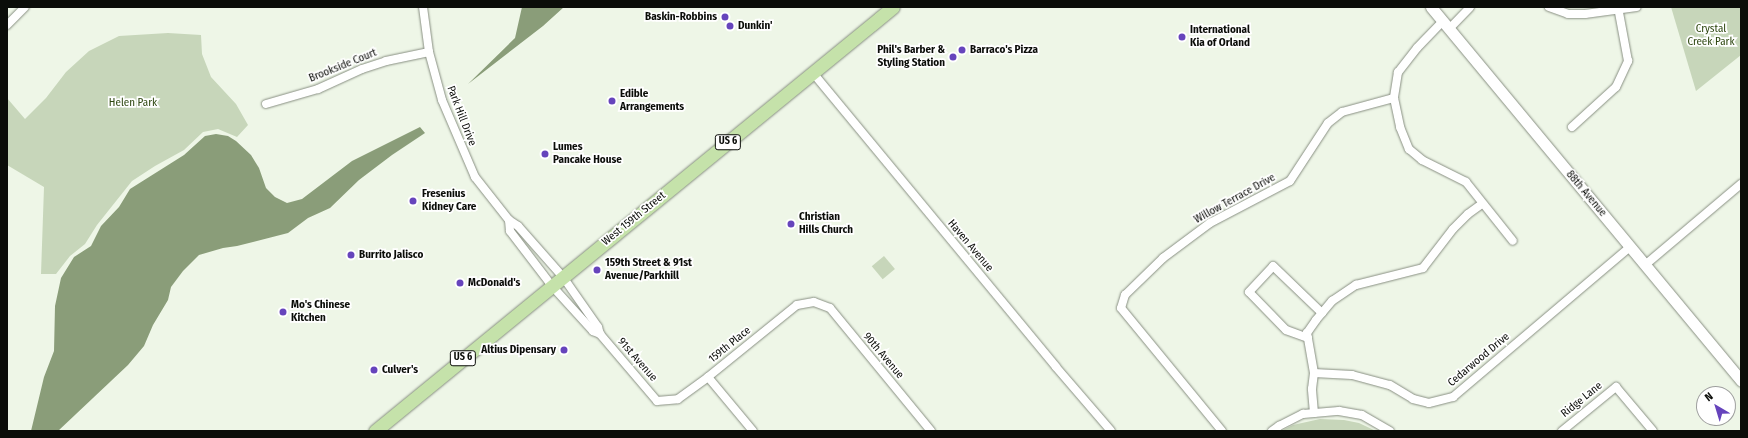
<!DOCTYPE html>
<html>
<head>
<meta charset="utf-8">
<style>
	body { margin:0 }
	#map { position:relative; width:1748px; height:438px; overflow:hidden; background:#eef6e7; font-family:"Fira Sans Condensed",sans-serif }
	div>[style] { position:absolute }
	.green>* { inset:0; background:#c7d6ba; transform-origin:0 0 }
	.water>* { inset:0; background:#8a9d79 }
	.roads { filter:drop-shadow(0 0 1px #888f82) drop-shadow(0 0 1px #888f82) }
	.minor>* { height:8px; margin:-4px; padding:0 4px; transform-origin:4px; border-radius:4px; background:#fff }
	.tertiary>* { height:11px; margin:-5.5px; padding:0 5.5px; transform-origin:5.5px; border-radius:5.5px; background:#fff }
	.primary>* { height:13px; margin:-6.5px; padding:0 6.5px; transform-origin:6.5px; border-radius:6.5px; background:#c5e2aa }
	.dots>* { width:11px; height:11px; translate:-50% -50%; box-sizing:border-box; border:2px solid #fff; border-radius:50% }
	span { translate:-50% -50%; white-space:nowrap; text-align:center; line-height:1.15; -webkit-text-stroke:3.5px #fff; paint-order:stroke }
	.shield-label span { padding:1px 3px; background:#fff; border:1px solid; border-radius:3px; -webkit-text-stroke-width:0 }
	.shield-label { font-size:10px; color:#0b0d09; font-weight:700 }
	.poi-label { font-size:11px; color:#0b0d09; font-weight:700 }
	.right { translate:-100% -50%; text-align:right }
	.left { translate:0 -50%; text-align:left }
	.park-label { font-size:11px; color:#2d460f }
	.street-label { font-size:11px; color:#0b0d09 }
	.frame { position:absolute; inset:0; border:8px solid #0b0d09; pointer-events:none }
	.north { position:absolute; left:1696px; top:386px; width:40px; height:40px; box-sizing:border-box; background:#fff; border:1px solid #9d9e9d; border-radius:50%; rotate:322deg; font-size:11px; font-weight:700; line-height:16px; text-align:center; color:#0b0d09 }
	.north::after { content:''; display:block; margin:auto; width:14px; height:18px; background:#6644bc; clip-path:polygon(50% 0,100% 100%,50% 72%,0 100%) }
</style>
</head>
<body>
<div id="map">
	<div class="green">
		<i style="clip-path:polygon(1671px 7px,1741px 7px,1741px 55px,1696px 91px)"></i>
		<i style="clip-path:polygon(168px 33px,201px 35px,202px 54px,211px 77px,236px 104px,248px 125px,237px 137px,218px 129px,203px 132px,184px 150px,155px 166px,132px 181px,97px 225px,85px 244px,70px 256px,56px 274px,41px 274px,44px 187px,7px 165px,7px 98px,25px 119px,46px 98px,66px 72px,89px 51px,119px 36px)"></i>
		<i style="left:884px;top:256px;width:17px;height:16px;rotate:50deg"></i>
		<i style="clip-path:polygon(1320px 419px,1344px 420px,1359px 423px,1376px 431px,1281px 431px,1293px 425px)"></i>
	</div>
	<div class="water">
		<i style="clip-path:polygon(522px 7px,564px 7px,543px 26px,468px 84px,515px 38px)"></i>
		<i style="clip-path:polygon(420px 127px,425px 133px,392px 155px,359px 180px,330px 208px,308px 218px,288px 233px,237px 246px,223px 248px,199px 255px,183px 271px,171px 287px,168px 300px,153px 325px,144px 346px,128px 365px,58px 431px,31px 431px,44px 377px,54px 351px,55px 306px,61px 278px,74px 257px,91px 246px,101px 226px,119px 207px,130px 189px,184px 155px,205px 136px,216px 134px,228px 136px,236px 141px,251px 155px,259px 168px,266px 188px,275px 197px,287px 203px,302px 199px,352px 161px)"></i>
	</div>
	<div class="roads">
		<div class="minor">
			<i style="left:423px;top:7px;width:45px;rotate:82.4deg"></i>
			<i style="left:429px;top:52px;width:50px;rotate:74.8deg"></i>
			<i style="left:442px;top:100px;width:84px;rotate:66.8deg"></i>
			<i style="left:475px;top:177px;width:55px;rotate:51.7deg"></i>
			<i style="left:509px;top:220px;width:11px;rotate:34deg"></i>
			<i style="left:518px;top:226px;width:68px;rotate:48.6deg"></i>
			<i style="left:563px;top:277px;width:61px;rotate:55deg"></i>
			<i style="left:598px;top:327px;width:7px;rotate:74deg"></i>
			<i style="left:600px;top:334px;width:88px;rotate:49.6deg"></i>
			<i style="left:657px;top:401px;width:21px;rotate:-5deg"></i>
			<i style="left:678px;top:399px;width:37px;rotate:-36deg"></i>
			<i style="left:708px;top:377px;width:114px;rotate:-39deg"></i>
			<i style="left:797px;top:305px;width:17px;rotate:-10deg"></i>
			<i style="left:814px;top:302px;width:17px;rotate:21deg"></i>
			<i style="left:830px;top:308px;width:159px;rotate:50.6deg"></i>
			<i style="left:1549px;top:7px;width:20px;rotate:20deg"></i>
			<i style="left:1568px;top:14px;width:17px"></i>
			<i style="left:1585px;top:14px;width:52px;rotate:-7.7deg"></i>
			<i style="left:1443px;top:21px;width:37px;rotate:134deg"></i>
			<i style="left:1417px;top:48px;width:31px;rotate:128deg"></i>
			<i style="left:1398px;top:72px;width:26px;rotate:99deg"></i>
			<i style="left:1394px;top:98px;width:30px;rotate:78deg"></i>
			<i style="left:1400px;top:127px;width:24px;rotate:68deg"></i>
			<i style="left:1409px;top:149px;width:17px;rotate:40deg"></i>
			<i style="left:1422px;top:160px;width:49px;rotate:26.6deg"></i>
			<i style="left:1466px;top:182px;width:75px;rotate:51.5deg"></i>
			<i style="left:7px;top:25px;width:25px;rotate:-45deg"></i>
			<i style="left:1449px;top:29px;width:30px;rotate:-46deg"></i>
			<i style="left:813px;top:73px;width:381px;rotate:50.4deg"></i>
			<i style="left:1056px;top:367px;width:84px;rotate:49.3deg"></i>
			<i style="left:266px;top:104px;width:54px;rotate:-16.1deg"></i>
			<i style="left:318px;top:89px;width:48px;rotate:-24.4deg"></i>
			<i style="left:362px;top:69px;width:25px;rotate:-18deg"></i>
			<i style="left:386px;top:61px;width:44px;rotate:-11.8deg"></i>
			<i style="left:1572px;top:127px;width:59px;rotate:-42.3deg"></i>
			<i style="left:1616px;top:87px;width:29px;rotate:-65deg"></i>
			<i style="left:1628px;top:61px;width:55px;rotate:-100.5deg"></i>
			<i style="left:509px;top:220px;width:11px;rotate:85deg"></i>
			<i style="left:510px;top:231px;width:69px;rotate:52.6deg"></i>
			<i style="left:552px;top:286px;width:61px;rotate:47.7deg"></i>
			<i style="left:593px;top:331px;width:8px;rotate:23deg"></i>
			<i style="left:1645px;top:265px;width:126px;rotate:-40.2deg"></i>
			<i style="left:1308px;top:338px;width:23px;rotate:-160deg"></i>
			<i style="left:1286px;top:330px;width:53px;rotate:-134.2deg"></i>
			<i style="left:1249px;top:292px;width:35px;rotate:-47deg"></i>
			<i style="left:1273px;top:266px;width:68px;rotate:43.8deg"></i>
			<i style="left:1314px;top:373px;width:38px;rotate:3deg"></i>
			<i style="left:1352px;top:375px;width:39px;rotate:15deg"></i>
			<i style="left:1390px;top:385px;width:27px;rotate:31deg"></i>
			<i style="left:1413px;top:399px;width:16px;rotate:14deg"></i>
			<i style="left:1429px;top:403px;width:25px;rotate:-14deg"></i>
			<i style="left:1453px;top:397px;width:232px;rotate:-40.3deg"></i>
			<i style="left:708px;top:377px;width:70px;rotate:50.2deg"></i>
			<i style="left:1314px;top:413px;width:24px;rotate:-95deg"></i>
			<i style="left:1312px;top:389px;width:16px;rotate:-83deg"></i>
			<i style="left:1314px;top:373px;width:41px;rotate:-99.9deg"></i>
			<i style="left:1307px;top:333px;width:16px;rotate:-55deg"></i>
			<i style="left:1316px;top:320px;width:25px;rotate:-50deg"></i>
			<i style="left:1332px;top:301px;width:29px;rotate:-34deg"></i>
			<i style="left:1356px;top:285px;width:69px;rotate:-14.2deg"></i>
			<i style="left:1423px;top:268px;width:49px;rotate:-52.4deg"></i>
			<i style="left:1453px;top:229px;width:21px;rotate:-45deg"></i>
			<i style="left:1468px;top:214px;width:17px;rotate:-36deg"></i>
			<i style="left:1222px;top:431px;width:159px;rotate:-129.4deg"></i>
			<i style="left:1121px;top:308px;width:14px;rotate:-73deg"></i>
			<i style="left:1125px;top:295px;width:53px;rotate:-44.2deg"></i>
			<i style="left:1163px;top:258px;width:59px;rotate:-36.7deg"></i>
			<i style="left:1210px;top:223px;width:90px;rotate:-27.7deg"></i>
			<i style="left:1290px;top:181px;width:69px;rotate:-56.8deg"></i>
			<i style="left:1328px;top:123px;width:18px;rotate:-38deg"></i>
			<i style="left:1342px;top:112px;width:54px;rotate:-15.1deg"></i>
			<i style="left:1272px;top:431px;width:9px;rotate:-36deg"></i>
			<i style="left:1279px;top:426px;width:27px;rotate:-27deg"></i>
			<i style="left:1303px;top:414px;width:36px;rotate:-5deg"></i>
			<i style="left:1339px;top:411px;width:23px;rotate:10deg"></i>
			<i style="left:1362px;top:415px;width:32px;rotate:30deg"></i>
			<i style="left:1562px;top:431px;width:70px;rotate:-39.2deg"></i>
			<i style="left:1616px;top:387px;width:57px;rotate:49.9deg"></i>
		</div>
		<div class="tertiary">
			<i style="left:1431px;top:7px;width:486px;rotate:50.3deg"></i>
		</div>
		<div class="primary">
			<i style="left:375px;top:431px;width:669px;rotate:-39.3deg"></i>
		</div>
	</div>
	<div class="dots">
		<i style="left:725px;top:17px;background:#6644bc"></i>
		<i style="left:730px;top:26px;background:#6644bc"></i>
		<i style="left:1182px;top:37px;background:#6644bc"></i>
		<i style="left:962px;top:50px;background:#6644bc"></i>
		<i style="left:953px;top:57px;background:#6644bc"></i>
		<i style="left:612px;top:101px;background:#6644bc"></i>
		<i style="left:545px;top:154px;background:#6644bc"></i>
		<i style="left:413px;top:201px;background:#6644bc"></i>
		<i style="left:791px;top:224px;background:#6644bc"></i>
		<i style="left:351px;top:255px;background:#6644bc"></i>
		<i style="left:597px;top:270px;background:#6644bc"></i>
		<i style="left:460px;top:283px;background:#6644bc"></i>
		<i style="left:283px;top:312px;background:#6644bc"></i>
		<i style="left:564px;top:350px;background:#6644bc"></i>
		<i style="left:374px;top:370px;background:#6644bc"></i>
	</div>
	<div class="shield-label">
		<span style="left:728px;top:142px">US 6</span>
		<span style="left:463px;top:358px">US 6</span>
	</div>
	<div class="poi-label">
		<span class="right" style="left:717px;top:17px">Baskin-Robbins</span>
		<span class="left" style="left:738px;top:26px">Dunkin'</span>
		<span class="left" style="left:1190px;top:37px">International<br>Kia of Orland</span>
		<span class="left" style="left:970px;top:50px">Barraco's Pizza</span>
		<span class="right" style="left:945px;top:57px">Phil's Barber &amp;<br>Styling Station</span>
		<span class="left" style="left:620px;top:101px">Edible<br>Arrangements</span>
		<span class="left" style="left:553px;top:154px">Lumes<br>Pancake House</span>
		<span class="left" style="left:422px;top:201px">Fresenius<br>Kidney Care</span>
		<span class="left" style="left:799px;top:224px">Christian<br>Hills Church</span>
		<span class="left" style="left:359px;top:255px">Burrito Jalisco</span>
		<span class="left" style="left:605px;top:270px">159th Street &amp; 91st<br>Avenue/Parkhill</span>
		<span class="left" style="left:468px;top:283px">McDonald's</span>
		<span class="left" style="left:291px;top:312px">Mo's Chinese<br>Kitchen</span>
		<span class="right" style="left:556px;top:350px">Altius Dipensary</span>
		<span class="left" style="left:382px;top:370px">Culver's</span>
	</div>
	<div class="park-label">
		<span style="left:1711px;top:36px">Crystal<br>Creek Park</span>
		<span style="left:133px;top:103px">Helen Park</span>
	</div>
	<div class="street-label">
		<span style="left:343px;top:66px;rotate:-22deg">Brookside Court</span>
		<span style="left:461px;top:116px;rotate:69deg">Park Hill Drive</span>
		<span style="left:1586px;top:194px;rotate:50deg">88th Avenue</span>
		<span style="left:1235px;top:199px;rotate:-29deg">Willow Terrace Drive</span>
		<span style="left:634px;top:219px;rotate:-39deg">West 159th Street</span>
		<span style="left:970px;top:246px;rotate:50deg">Haven Avenue</span>
		<span style="left:730px;top:345px;rotate:-39deg">159th Place</span>
		<span style="left:883px;top:356px;rotate:50deg">90th Avenue</span>
		<span style="left:637px;top:360px;rotate:49deg">91st Avenue</span>
		<span style="left:1479px;top:360px;rotate:-40deg">Cedarwood Drive</span>
		<span style="left:1582px;top:400px;rotate:-39deg">Ridge Lane</span>
	</div>
	<div class="frame"></div>
	<div class="north">N</div>
</div>
</body>
</html>
